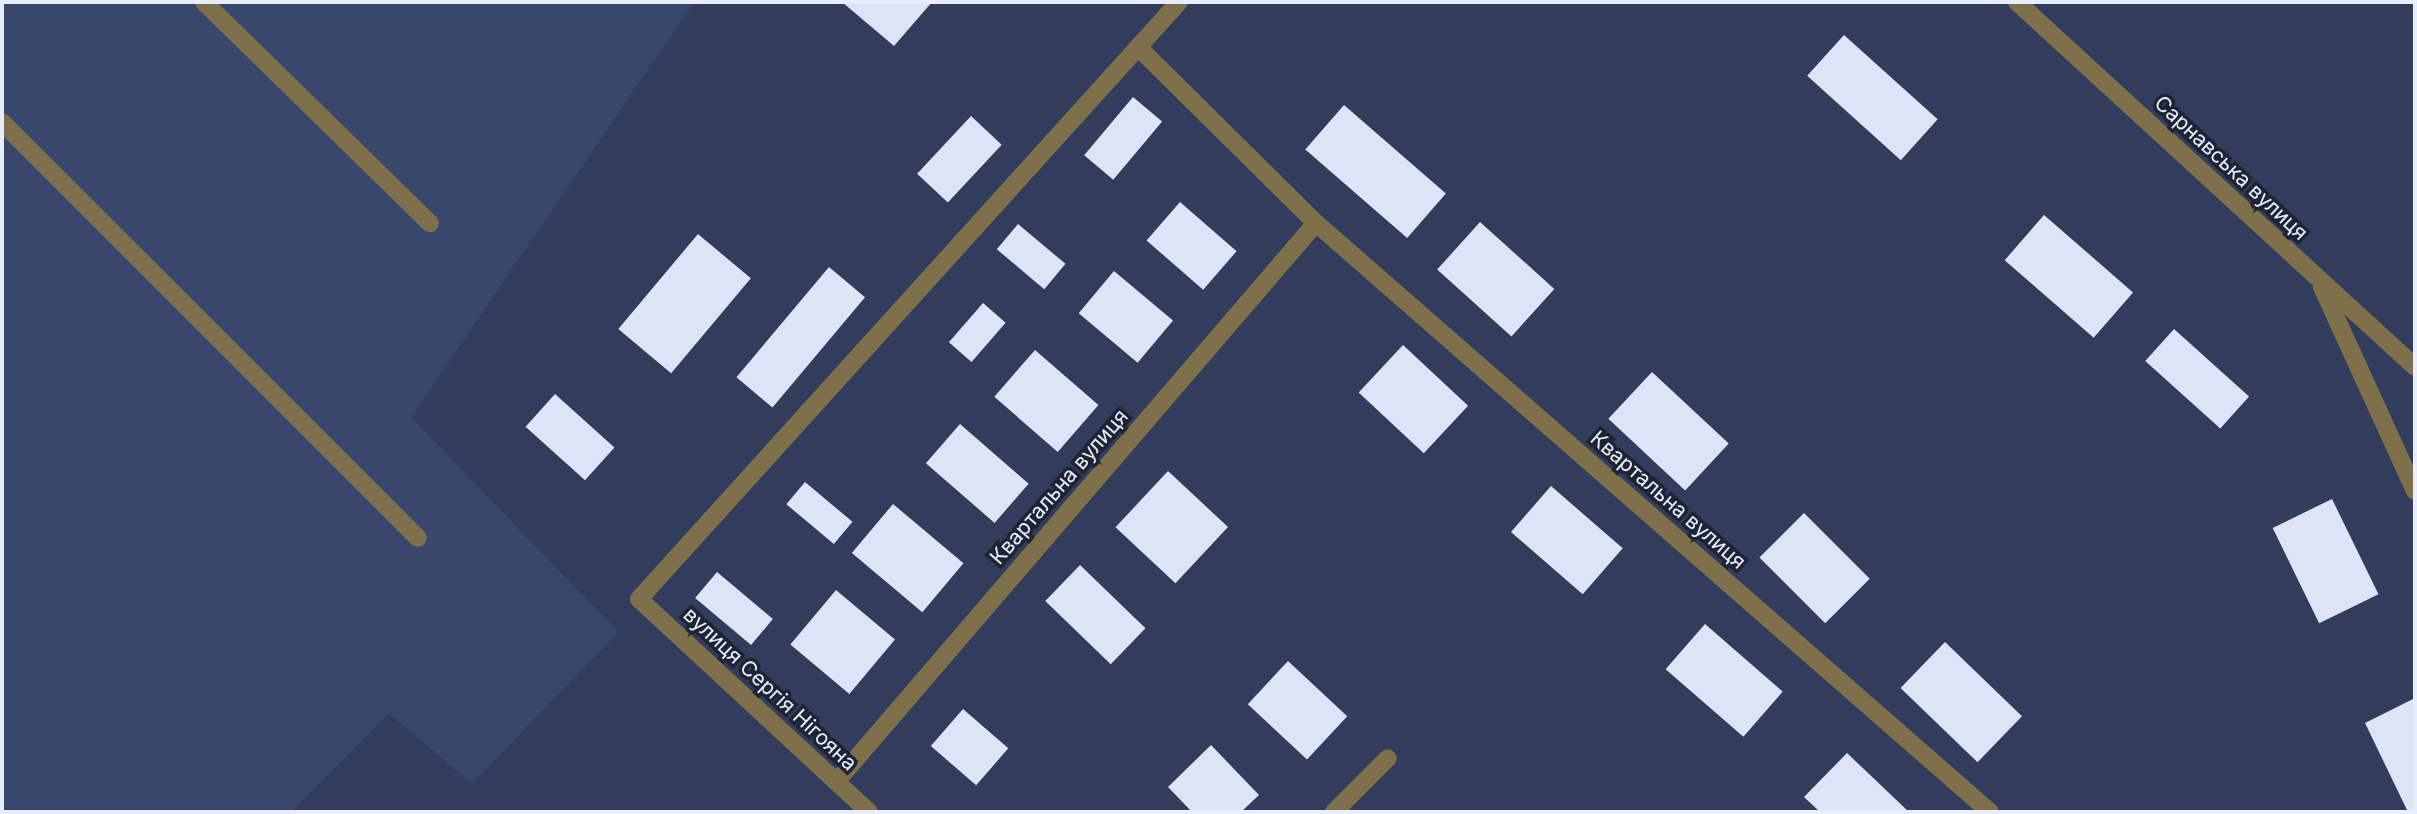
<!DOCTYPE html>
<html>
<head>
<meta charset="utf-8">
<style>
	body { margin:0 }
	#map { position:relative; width:2417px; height:814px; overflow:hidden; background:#323c5d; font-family:Inter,sans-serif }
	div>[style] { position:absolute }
	.built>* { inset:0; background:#3a476d }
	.building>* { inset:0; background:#dde4f6; transform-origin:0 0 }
	.minor>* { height:18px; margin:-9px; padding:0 9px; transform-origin:9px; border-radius:9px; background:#7e704a }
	span { translate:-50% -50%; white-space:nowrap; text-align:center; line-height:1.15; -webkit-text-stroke:7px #1f2433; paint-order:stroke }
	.street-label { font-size:21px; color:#e8eeff }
	.frame { position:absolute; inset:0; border:4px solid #e8eeff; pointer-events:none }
</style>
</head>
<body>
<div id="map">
	<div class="built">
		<i style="clip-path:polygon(2px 2px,694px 2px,411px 417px,618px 632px,472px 784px,389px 713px,291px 812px,2px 812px)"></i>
	</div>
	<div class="building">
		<i style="clip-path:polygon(842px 2px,932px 2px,894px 46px)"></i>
		<i style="left:1844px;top:35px;width:126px;height:55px;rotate:42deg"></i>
		<i style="left:1133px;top:97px;width:38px;height:76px;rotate:40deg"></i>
		<i style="left:1344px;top:105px;width:135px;height:59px;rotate:41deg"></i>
		<i style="left:971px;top:116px;width:42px;height:79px;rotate:43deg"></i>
		<i style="left:1180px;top:202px;width:75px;height:51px;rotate:41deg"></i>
		<i style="left:2044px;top:215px;width:118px;height:60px;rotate:41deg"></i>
		<i style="left:1480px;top:222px;width:100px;height:64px;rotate:42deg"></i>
		<i style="left:1018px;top:224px;width:62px;height:33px;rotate:40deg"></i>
		<i style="left:698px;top:234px;width:69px;height:124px;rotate:40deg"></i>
		<i style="left:829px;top:267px;width:47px;height:144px;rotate:40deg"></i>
		<i style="left:1114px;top:271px;width:77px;height:55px;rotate:40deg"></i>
		<i style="left:983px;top:303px;width:30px;height:52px;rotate:41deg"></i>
		<i style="left:2174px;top:329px;width:101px;height:43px;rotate:42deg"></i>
		<i style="left:1403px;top:345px;width:89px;height:65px;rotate:43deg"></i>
		<i style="left:1035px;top:350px;width:84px;height:62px;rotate:41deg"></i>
		<i style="left:1652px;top:372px;width:105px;height:64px;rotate:43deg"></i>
		<i style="left:555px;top:394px;width:80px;height:44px;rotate:42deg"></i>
		<i style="left:960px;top:424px;width:91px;height:52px;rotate:41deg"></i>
		<i style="left:1168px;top:471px;width:82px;height:77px;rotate:43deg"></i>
		<i style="left:805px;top:482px;width:62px;height:29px;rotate:40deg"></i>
		<i style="left:1551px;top:486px;width:95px;height:61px;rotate:41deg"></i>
		<i style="left:2332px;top:499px;width:106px;height:66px;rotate:64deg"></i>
		<i style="left:893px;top:504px;width:92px;height:64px;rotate:40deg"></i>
		<i style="left:1804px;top:513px;width:93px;height:63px;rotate:45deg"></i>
		<i style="left:1080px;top:565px;width:91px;height:50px;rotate:44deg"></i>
		<i style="left:717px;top:572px;width:73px;height:34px;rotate:40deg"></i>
		<i style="left:836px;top:590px;width:77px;height:71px;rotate:40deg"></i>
		<i style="left:1705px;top:624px;width:103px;height:60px;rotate:41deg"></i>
		<i style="left:1945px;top:642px;width:107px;height:64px;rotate:44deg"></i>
		<i style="left:1288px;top:661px;width:81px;height:59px;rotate:43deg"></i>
		<i style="clip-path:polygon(2415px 698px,2415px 812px,2408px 812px,2365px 723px)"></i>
		<i style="left:963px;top:709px;width:60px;height:49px;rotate:41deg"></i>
		<i style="clip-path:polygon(1211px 745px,1259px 795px,1241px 812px,1192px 812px,1168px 787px)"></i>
		<i style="clip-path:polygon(1847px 753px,1909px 812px,1820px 812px,1804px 797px)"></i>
	</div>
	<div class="minor">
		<i style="left:204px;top:2px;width:316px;rotate:44.4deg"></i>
		<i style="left:2017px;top:2px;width:540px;rotate:42.52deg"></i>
		<i style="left:1138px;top:47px;width:250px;rotate:44.7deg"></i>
		<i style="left:1316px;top:223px;width:895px;rotate:41.15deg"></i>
		<i style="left:2px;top:122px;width:588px;rotate:45deg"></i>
		<i style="left:2322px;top:287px;width:224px;rotate:65.5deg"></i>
		<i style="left:836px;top:782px;width:737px;rotate:-49.35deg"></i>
		<i style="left:869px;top:812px;width:313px;rotate:-137.2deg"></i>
		<i style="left:639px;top:599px;width:805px;rotate:-47.87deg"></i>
		<i style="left:1334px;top:812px;width:76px;rotate:-45deg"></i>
	</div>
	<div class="street-label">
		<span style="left:2231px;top:168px;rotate:43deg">Сарнавська вулиця</span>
		<span style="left:1059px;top:487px;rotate:-49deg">Квартальна вулиця</span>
		<span style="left:1668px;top:500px;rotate:41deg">Квартальна вулиця</span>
		<span style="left:770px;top:689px;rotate:43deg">вулиця Сергія Нігояна</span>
	</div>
	<div class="frame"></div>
</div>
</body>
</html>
